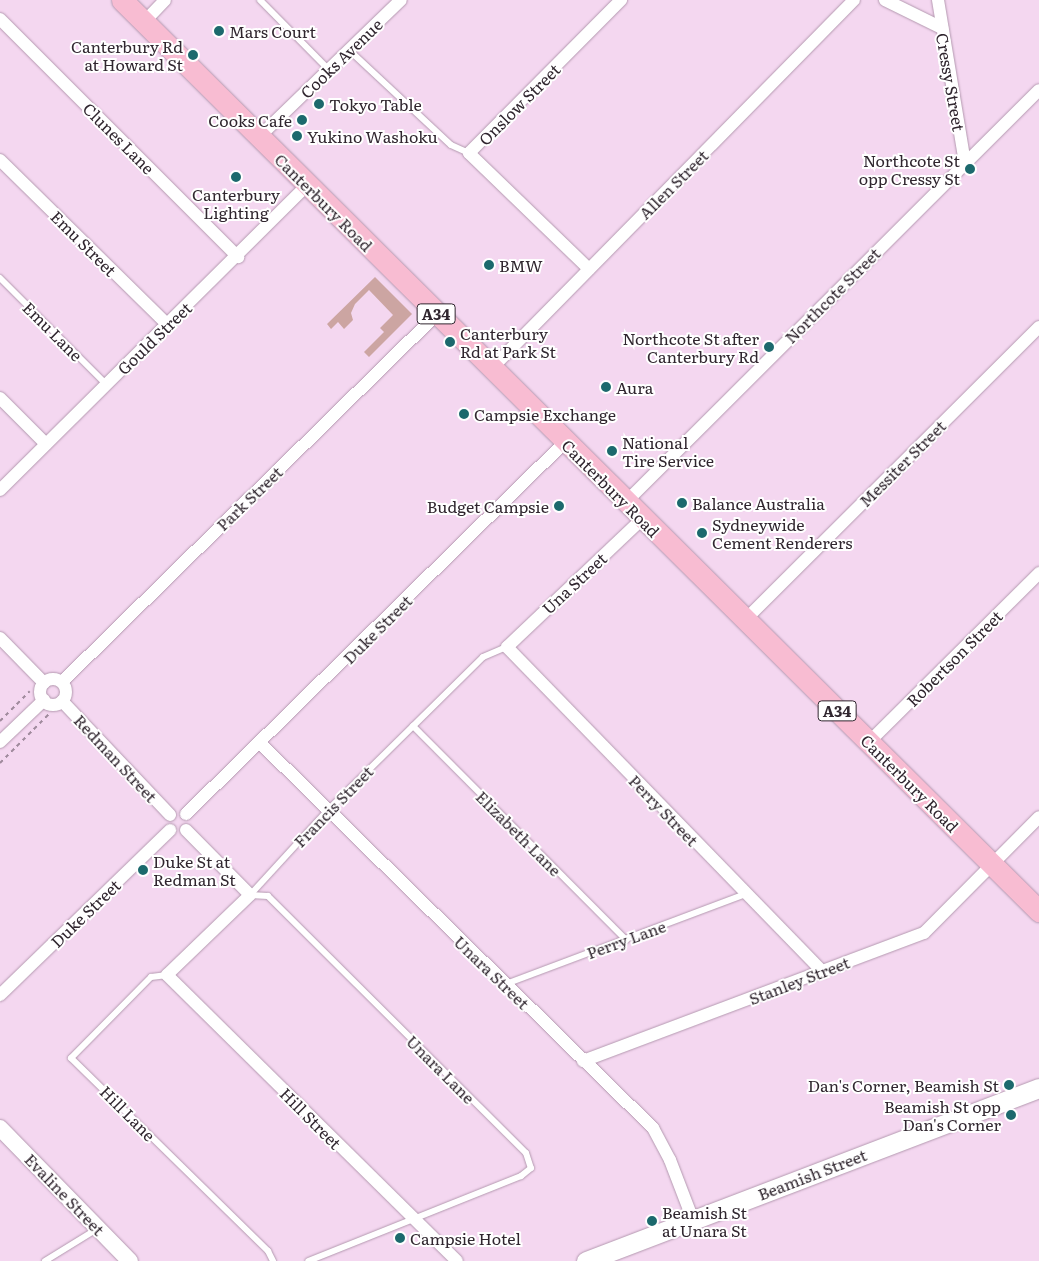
<!DOCTYPE html>
<html>
<head>
<meta charset="utf-8">
<style>
	body { margin:0 }
	#map { position:relative; width:1039px; height:1261px; overflow:hidden; background:#f4d7f0; font-family:Literata,serif }
	div>[style] { position:absolute }
	.green>* { inset:0; background:#cca5a2 }
	.path>* { height:2px; margin-top:-1px; transform-origin:0; background:repeating-linear-gradient(90deg,#9f8a9c 0 4px,transparent 0 8px) }
	.roads { filter:drop-shadow(0 0 1px #b499b0) drop-shadow(0 0 1px #b499b0) }
	.service>* { height:6px; margin:-3px; padding:0 3px; transform-origin:3px; border-radius:3px; background:#fff }
	.minor>* { height:12px; margin:-6px; padding:0 6px; transform-origin:6px; border-radius:6px; background:#fff }
	.minor>.ring { margin:-6px; padding:0; box-sizing:content-box; background:none; border:12px solid #fff; border-radius:50% }
	.tertiary>* { height:16px; margin:-8px; padding:0 8px; transform-origin:8px; border-radius:8px; background:#fff }
	.secondary>* { height:19px; margin:-9.5px; padding:0 9.5px; transform-origin:9.5px; border-radius:9.5px; background:#fff }
	.trunk>* { height:21px; margin:-10.5px; padding:0 10.5px; transform-origin:10.5px; border-radius:10.5px; background:#f8bcd2 }
	.dots>* { width:14px; height:14px; translate:-50% -50%; box-sizing:border-box; border:2px solid #fff; border-radius:50% }
	span { translate:-50% -50%; white-space:nowrap; text-align:center; line-height:1.15; -webkit-text-stroke:4px #fff; paint-order:stroke }
	.shield-label span { padding:1px 4px; background:#fff; border:1px solid; border-radius:4px; -webkit-text-stroke-width:0 }
	.shield-label { font-size:15px; color:#30262f; font-weight:700 }
	.poi-label { font-size:16px; color:#30262f }
	.left { translate:0 -50%; text-align:left }
	.right { translate:-100% -50%; text-align:right }
	.street-label { font-size:16px; color:#30262f }
</style>
</head>
<body>
<div id="map">
	<div class="green">
		<i style="clip-path:polygon(375px 277px,412px 314px,369px 357px,364px 352px,384px 332px,380px 328px,393px 315px,369px 290px,355px 304px,351px 313px,353px 320px,344px 329px,338px 322px,331px 329px,327px 324px)"></i>
	</div>
	<div class="path">
		<i style="left:0;top:721px;width:42px;rotate:-45deg"></i>
		<i style="left:0;top:763px;width:71px;rotate:-45deg"></i>
	</div>
	<div class="roads">
		<div class="service">
			<i style="left:260px;top:0;width:97px;rotate:45.4deg"></i>
			<i style="left:349px;top:50px;width:139px;rotate:43deg"></i>
			<i style="left:451px;top:145px;width:20px;rotate:24deg"></i>
			<i style="left:0;top:278px;width:151px;rotate:45deg"></i>
			<i style="left:413px;top:726px;width:302px;rotate:45.1deg"></i>
			<i style="left:250px;top:895px;width:18px;rotate:3deg"></i>
			<i style="left:268px;top:896px;width:364px;rotate:44.9deg"></i>
			<i style="left:526px;top:1153px;width:16px;rotate:72deg"></i>
			<i style="left:531px;top:1168px;width:13px;rotate:141deg"></i>
			<i style="left:521px;top:1176px;width:229px;rotate:158.2deg"></i>
			<i style="left:250px;top:895px;width:114px;rotate:-47.5deg"></i>
			<i style="left:327px;top:811px;width:219px;rotate:-44.6deg"></i>
			<i style="left:483px;top:657px;width:26px;rotate:-23deg"></i>
			<i style="left:167px;top:975px;width:16px;rotate:173deg"></i>
			<i style="left:151px;top:977px;width:114px;rotate:134.6deg"></i>
			<i style="left:71px;top:1058px;width:276px;rotate:44.4deg"></i>
			<i style="left:268px;top:1251px;width:11px;rotate:63deg"></i>
			<i style="left:506px;top:984px;width:256px;rotate:-20.6deg"></i>
			<i style="left:45px;top:1261px;width:61px;rotate:-31.6deg"></i>
		</div>
		<div class="minor">
			<i style="left:885px;top:0;width:64px;rotate:26.2deg"></i>
			<i style="left:938px;top:0;width:165px;rotate:80.6deg"></i>
			<i style="left:0;top:19px;width:337px;rotate:45deg"></i>
			<i style="left:144px;top:22px;width:30px;rotate:-46deg"></i>
			<i style="left:259px;top:137px;width:197px;rotate:-44deg"></i>
			<i style="left:0;top:160px;width:235px;rotate:44.5deg"></i>
			<i style="left:589px;top:269px;width:167px;rotate:-136deg"></i>
			<i style="left:469px;top:153px;width:216px;rotate:-45.2deg"></i>
			<i style="left:492px;top:368px;width:516px;rotate:-45.47deg"></i>
			<i style="left:0;top:398px;width:65px;rotate:45deg"></i>
			<i style="left:0;top:490px;width:433px;rotate:-44.8deg"></i>
			<i style="left:626px;top:502px;width:583px;rotate:-44.93deg"></i>
			<i style="left:642px;top:519px;width:186px;rotate:136.5deg"></i>
			<i style="left:507px;top:647px;width:453px;rotate:45.8deg"></i>
			<i style="left:745px;top:620px;width:415px;rotate:-44.9deg"></i>
			<i style="left:0;top:638px;width:63px;rotate:45.6deg"></i>
			<i class="ring" style="left:40px;top:679px;width:14px;height:14px"></i>
			<i style="left:62px;top:682px;width:525px;rotate:-44.46deg"></i>
			<i style="left:62px;top:701px;width:157px;rotate:46.5deg"></i>
			<i style="left:0;top:742px;width:61px;rotate:-43.7deg"></i>
			<i style="left:869px;top:742px;width:240px;rotate:-44.8deg"></i>
			<i style="left:261px;top:744px;width:549px;rotate:44.41deg"></i>
			<i style="left:653px;top:1128px;width:36px;rotate:62deg"></i>
			<i style="left:670px;top:1160px;width:64px;rotate:69deg"></i>
			<i style="left:186px;top:814px;width:531px;rotate:-44.47deg"></i>
			<i style="left:186px;top:830px;width:91px;rotate:45.4deg"></i>
			<i style="left:250px;top:895px;width:115px;rotate:136.1deg"></i>
			<i style="left:167px;top:975px;width:407px;rotate:44.6deg"></i>
			<i style="left:0;top:995px;width:237px;rotate:-44.1deg"></i>
			<i style="left:583px;top:1061px;width:364px;rotate:-20.6deg"></i>
			<i style="left:924px;top:933px;width:163px;rotate:-45.2deg"></i>
		</div>
		<div class="tertiary">
			<i style="left:0;top:1128px;width:186px;rotate:45.7deg"></i>
		</div>
		<div class="secondary">
			<i style="left:586px;top:1261px;width:485px;rotate:-20.9deg"></i>
		</div>
		<div class="trunk">
			<i style="left:122px;top:0;width:1293px;rotate:44.81deg"></i>
		</div>
	</div>
	<div class="dots">
		<i style="left:219px;top:31px;background:#1c696d"></i>
		<i style="left:193px;top:55px;background:#1c696d"></i>
		<i style="left:319px;top:104px;background:#1c696d"></i>
		<i style="left:302px;top:120px;background:#1c696d"></i>
		<i style="left:297px;top:136px;background:#1c696d"></i>
		<i style="left:970px;top:169px;background:#1c696d"></i>
		<i style="left:236px;top:177px;background:#1c696d"></i>
		<i style="left:489px;top:265px;background:#1c696d"></i>
		<i style="left:450px;top:342px;background:#1c696d"></i>
		<i style="left:769px;top:347px;background:#1c696d"></i>
		<i style="left:606px;top:387px;background:#1c696d"></i>
		<i style="left:464px;top:414px;background:#1c696d"></i>
		<i style="left:612px;top:451px;background:#1c696d"></i>
		<i style="left:682px;top:503px;background:#1c696d"></i>
		<i style="left:559px;top:506px;background:#1c696d"></i>
		<i style="left:702px;top:533px;background:#1c696d"></i>
		<i style="left:143px;top:870px;background:#1c696d"></i>
		<i style="left:1009px;top:1085px;background:#1c696d"></i>
		<i style="left:1011px;top:1115px;background:#1c696d"></i>
		<i style="left:652px;top:1221px;background:#1c696d"></i>
		<i style="left:400px;top:1238px;background:#1c696d"></i>
	</div>
	<div class="shield-label">
		<span style="left:436px;top:314px">A34</span>
		<span style="left:837px;top:711px">A34</span>
	</div>
	<div class="poi-label">
		<span class="left" style="left:229px;top:31px">Mars Court</span>
		<span class="right" style="left:183px;top:55px">Canterbury Rd<br>at Howard St</span>
		<span class="left" style="left:329px;top:104px">Tokyo Table</span>
		<span class="right" style="left:292px;top:120px">Cooks Cafe</span>
		<span class="left" style="left:307px;top:136px">Yukino Washoku</span>
		<span class="right" style="left:960px;top:169px">Northcote St<br>opp Cressy St</span>
		<span style="left:236px;top:203px">Canterbury<br>Lighting</span>
		<span class="left" style="left:499px;top:265px">BMW</span>
		<span class="left" style="left:460px;top:342px">Canterbury<br>Rd at Park St</span>
		<span class="right" style="left:759px;top:347px">Northcote St after<br>Canterbury Rd</span>
		<span class="left" style="left:616px;top:387px">Aura</span>
		<span class="left" style="left:474px;top:414px">Campsie Exchange</span>
		<span class="left" style="left:622px;top:451px">National<br>Tire Service</span>
		<span class="left" style="left:692px;top:503px">Balance Australia</span>
		<span class="right" style="left:549px;top:506px">Budget Campsie</span>
		<span class="left" style="left:712px;top:533px">Sydneywide<br>Cement Renderers</span>
		<span class="left" style="left:153px;top:870px">Duke St at<br>Redman St</span>
		<span class="right" style="left:999px;top:1085px">Dan's Corner, Beamish St</span>
		<span class="right" style="left:1001px;top:1115px">Beamish St opp<br>Dan's Corner</span>
		<span class="left" style="left:662px;top:1221px">Beamish St<br>at Unara St</span>
		<span class="left" style="left:410px;top:1238px">Campsie Hotel</span>
	</div>
	<div class="street-label">
		<span style="left:341px;top:58px;rotate:-44deg">Cooks Avenue</span>
		<span style="left:951px;top:82px;rotate:80deg">Cressy Street</span>
		<span style="left:519px;top:104px;rotate:-45deg">Onslow Street</span>
		<span style="left:119px;top:138px;rotate:45deg">Clunes Lane</span>
		<span style="left:673px;top:184px;rotate:-45deg">Allen Street</span>
		<span style="left:324px;top:202px;rotate:45deg">Canterbury Road</span>
		<span style="left:84px;top:243px;rotate:45deg">Emu Street</span>
		<span style="left:832px;top:295px;rotate:-45deg">Northcote Street</span>
		<span style="left:53px;top:331px;rotate:45deg">Emu Lane</span>
		<span style="left:154px;top:338px;rotate:-44deg">Gould Street</span>
		<span style="left:902px;top:463px;rotate:-45deg">Messiter Street</span>
		<span style="left:611px;top:488px;rotate:45deg">Canterbury Road</span>
		<span style="left:249px;top:498px;rotate:-44deg">Park Street</span>
		<span style="left:574px;top:583px;rotate:-43deg">Una Street</span>
		<span style="left:377px;top:629px;rotate:-45deg">Duke Street</span>
		<span style="left:954px;top:658px;rotate:-45deg">Robertson Street</span>
		<span style="left:116px;top:758px;rotate:47deg">Redman Street</span>
		<span style="left:910px;top:783px;rotate:45deg">Canterbury Road</span>
		<span style="left:333px;top:806px;rotate:-46deg">Francis Street</span>
		<span style="left:664px;top:810px;rotate:46deg">Perry Street</span>
		<span style="left:519px;top:833px;rotate:45deg">Elizabeth Lane</span>
		<span style="left:85px;top:913px;rotate:-44deg">Duke Street</span>
		<span style="left:626px;top:939px;rotate:-20deg">Perry Lane</span>
		<span style="left:492px;top:972px;rotate:44deg">Unara Street</span>
		<span style="left:799px;top:980px;rotate:-21deg">Stanley Street</span>
		<span style="left:441px;top:1069px;rotate:45deg">Unara Lane</span>
		<span style="left:128px;top:1113px;rotate:45deg">Hill Lane</span>
		<span style="left:311px;top:1118px;rotate:45deg">Hill Street</span>
		<span style="left:812px;top:1174px;rotate:-21deg">Beamish Street</span>
		<span style="left:65px;top:1194px;rotate:46deg">Evaline Street</span>
	</div>
</div>
</body>
</html>
